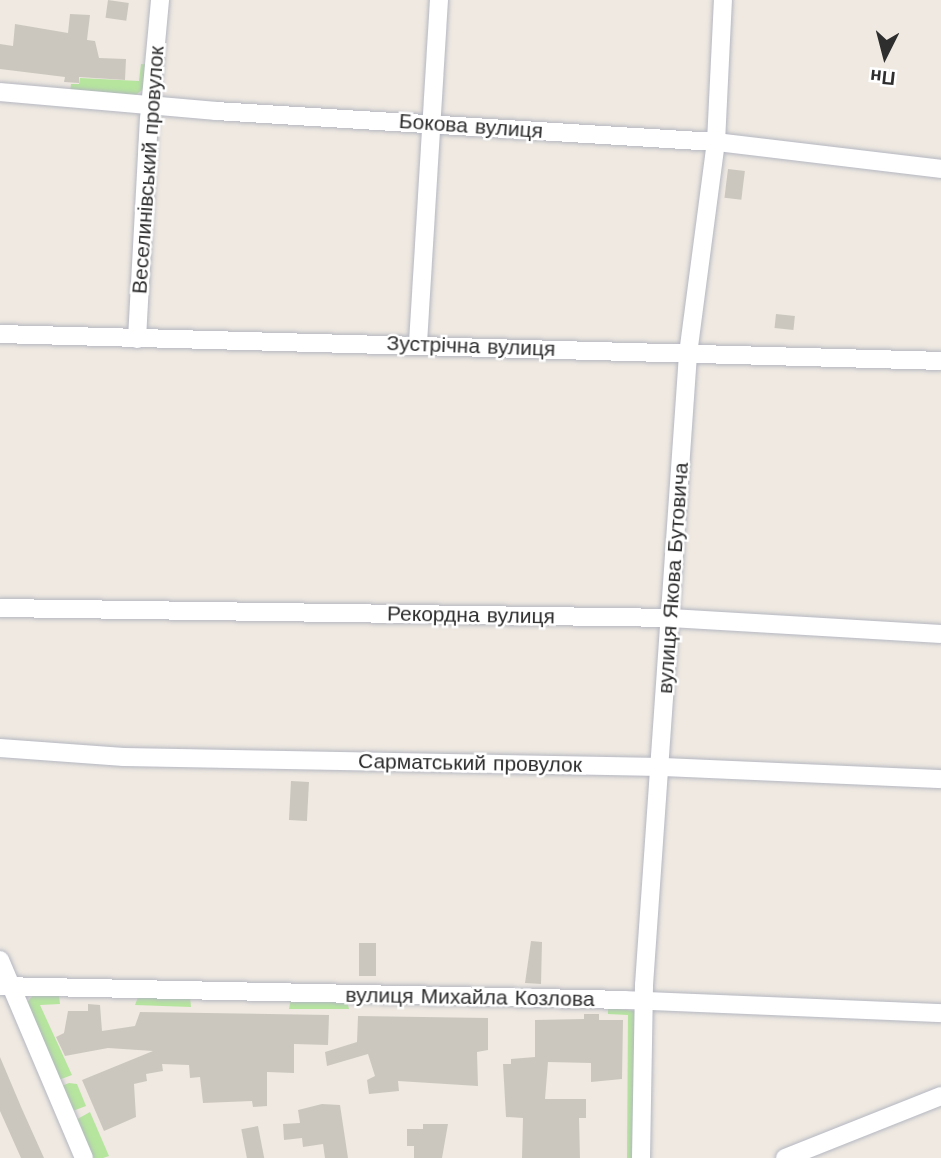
<!DOCTYPE html>
<html>
<head>
<meta charset="utf-8">
<style>
	body { margin:0 }
	#map { position:relative; width:941px; height:1158px; overflow:hidden; background:#efe9e1; font-family:"Work Sans",sans-serif }
	div>[style] { position:absolute }
	.green>* { inset:0; background:#b6e59e }
	.building>* { inset:0; background:#cbc7bf; transform-origin:0 0 }
	.roads { filter:drop-shadow(0 0 2px #b4b7c1) drop-shadow(0 0 2px #b4b7c1) }
	.minor>* { height:18px; margin:-9px; padding:0 9px; transform-origin:9px; border-radius:9px; background:#fff }
	span { translate:-50% -50%; white-space:nowrap; text-align:center; line-height:1.15; -webkit-text-stroke:5px #fff; paint-order:stroke }
	.street-label { font-size:21px; color:#2e2e2e }
	.north { position:absolute; left:850px; top:21px; width:70px; height:70px; -webkit-text-stroke:5px #fff; paint-order:stroke; rotate:186deg; font-size:19px; font-weight:700; line-height:28px; text-align:center; color:#2e2e2e }
	.north::after { content:''; display:block; margin:auto; width:24px; height:32px; background:#2e2e2e; clip-path:polygon(50% 0,100% 100%,50% 72%,0 100%) }
</style>
</head>
<body>
<div id="map">
	<div class="green">
		<i style="clip-path:polygon(141px 64px,150px 65px,145px 88px,133px 97px,70px 94px,71px 84px,79px 84px,80px 78px,139px 81px)"></i>
		<i style="clip-path:polygon(33px 995px,59px 996px,60px 1004px,40px 1005px,72px 1075px,56px 1081px,25px 1005px)"></i>
		<i style="clip-path:polygon(138px 997px,190px 997px,191px 1007px,135px 1005px)"></i>
		<i style="clip-path:polygon(291px 999px,347px 1001px,349px 1009px,289px 1009px)"></i>
		<i style="clip-path:polygon(608px 1008px,636px 1011px,636px 1158px,627px 1158px,628px 1015px,608px 1014px)"></i>
		<i style="clip-path:polygon(69px 1083px,77px 1084px,86px 1106px,70px 1112px,59px 1087px)"></i>
		<i style="clip-path:polygon(90px 1112px,109px 1156px,103px 1158px,89px 1158px,74px 1121px)"></i>
	</div>
	<div class="building">
		<i style="left:108px;top:0;width:21px;height:18px;rotate:8deg"></i>
		<i style="clip-path:polygon(70px 14px,90px 15px,87px 40px,95px 41px,99px 58px,126px 59px,125px 80px,79px 77px,79px 83px,64px 82px,65px 77px,0 69px,0 44px,13px 46px,15px 24px,68px 33px)"></i>
		<i style="left:728px;top:169px;width:17px;height:29px;rotate:7deg"></i>
		<i style="left:776px;top:314px;width:19px;height:14px;rotate:6deg"></i>
		<i style="left:291px;top:781px;width:18px;height:39px;rotate:3deg"></i>
		<i style="clip-path:polygon(531px 941px,542px 942px,541px 984px,525px 983px)"></i>
		<i style="left:359px;top:943px;width:17px;height:33px"></i>
		<i style="clip-path:polygon(88px 1004px,100px 1005px,102px 1031px,135px 1026px,140px 1012px,329px 1015px,328px 1045px,294px 1044px,294px 1073px,267px 1072px,267px 1106px,253px 1107px,252px 1101px,203px 1103px,200px 1077px,190px 1078px,189px 1065px,162px 1064px,163px 1071px,146px 1074px,147px 1081px,134px 1084px,136px 1117px,104px 1131px,82px 1080px,153px 1051px,108px 1048px,65px 1056px,56px 1037px,64px 1033px,68px 1011px,88px 1011px)"></i>
		<i style="clip-path:polygon(584px 1014px,599px 1014px,599px 1020px,623px 1020px,622px 1079px,591px 1082px,591px 1063px,548px 1062px,545px 1099px,586px 1099px,586px 1118px,579px 1118px,580px 1158px,522px 1158px,523px 1118px,506px 1117px,503px 1064px,511px 1064px,511px 1059px,535px 1057px,535px 1020px,584px 1019px)"></i>
		<i style="clip-path:polygon(358px 1016px,488px 1018px,488px 1050px,477px 1052px,478px 1086px,398px 1081px,399px 1091px,369px 1094px,367px 1080px,375px 1076px,368px 1054px,327px 1066px,325px 1052px,357px 1042px)"></i>
		<i style="clip-path:polygon(0 1057px,22px 1109px,44px 1158px,21px 1158px,0 1111px)"></i>
		<i style="clip-path:polygon(322px 1104px,340px 1105px,348px 1158px,325px 1158px,323px 1144px,303px 1147px,302px 1138px,284px 1140px,283px 1124px,300px 1123px,298px 1110px)"></i>
		<i style="clip-path:polygon(423px 1124px,448px 1124px,442px 1158px,414px 1158px,414px 1146px,407px 1146px,407px 1129px,423px 1129px)"></i>
		<i style="left:258px;top:1126px;width:33px;height:17px;rotate:79deg"></i>
	</div>
	<div class="roads">
		<div class="minor">
			<i style="left:0;top:92px;width:217px;rotate:5deg"></i>
			<i style="left:216px;top:111px;width:501px;rotate:3.55deg"></i>
			<i style="left:716px;top:142px;width:227px;rotate:6.8deg"></i>
			<i style="left:0;top:334px;width:941px;rotate:1.64deg"></i>
			<i style="left:137px;top:339px;width:220px;rotate:-86.9deg"></i>
			<i style="left:149px;top:119px;width:120px;rotate:-84.7deg"></i>
			<i style="left:418px;top:343px;width:344px;rotate:-86.5deg"></i>
			<i style="left:0;top:608px;width:671px;rotate:0.85deg"></i>
			<i style="left:671px;top:618px;width:270px;rotate:3.4deg"></i>
			<i style="left:0;top:748px;width:124px;rotate:4.2deg"></i>
			<i style="left:124px;top:757px;width:537px;rotate:1.07deg"></i>
			<i style="left:661px;top:767px;width:280px;rotate:2.5deg"></i>
			<i style="left:0;top:960px;width:215px;rotate:67deg"></i>
			<i style="left:0;top:986px;width:625px;rotate:1.28deg"></i>
			<i style="left:625px;top:1000px;width:316px;rotate:2.4deg"></i>
			<i style="left:641px;top:1158px;width:173px;rotate:-89deg"></i>
			<i style="left:644px;top:985px;width:633px;rotate:-86.01deg"></i>
			<i style="left:688px;top:354px;width:214px;rotate:-82.5deg"></i>
			<i style="left:716px;top:142px;width:142px;rotate:-87.2deg"></i>
			<i style="left:785px;top:1158px;width:168px;rotate:-21.7deg"></i>
		</div>
	</div>
	<div class="street-label">
		<span style="left:471px;top:126px;rotate:4deg">Бокова вулиця</span>
		<span style="left:148px;top:170px;rotate:-86deg">Веселинівський провулок</span>
		<span style="left:471px;top:346px;rotate:2deg">Зустрічна вулиця</span>
		<span style="left:673px;top:578px;rotate:-86deg">вулиця Якова Бутовича</span>
		<span style="left:471px;top:615px;rotate:1deg">Рекордна вулиця</span>
		<span style="left:470px;top:763px;rotate:1deg">Сарматський провулок</span>
		<span style="left:470px;top:997px;rotate:1deg">вулиця Михайла Козлова</span>
	</div>
	<div class="north">Пн</div>
</div>
</body>
</html>
